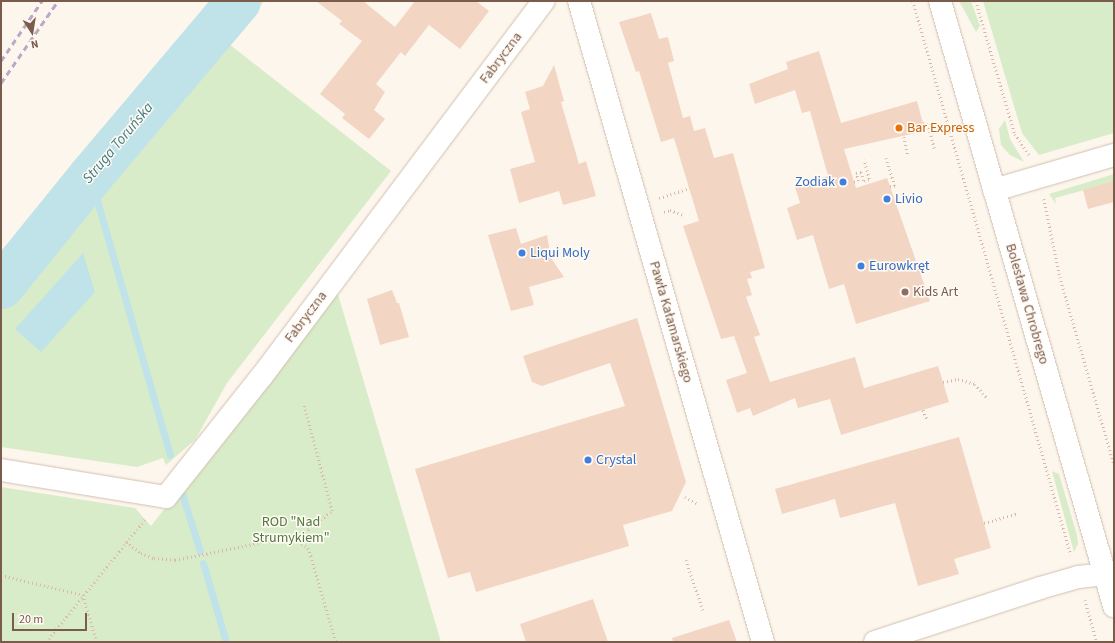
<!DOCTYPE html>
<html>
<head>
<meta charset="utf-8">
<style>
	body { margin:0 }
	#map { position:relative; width:1115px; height:643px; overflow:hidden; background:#fdf6ec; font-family:"Source Sans 3",sans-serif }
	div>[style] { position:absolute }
	.green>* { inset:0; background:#d8ecc9 }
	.water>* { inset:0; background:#bfe3e8 }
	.stream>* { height:7px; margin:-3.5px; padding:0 3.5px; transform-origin:3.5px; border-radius:3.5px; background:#bfe3e8 }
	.river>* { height:45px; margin:-22.5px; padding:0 22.5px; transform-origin:22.5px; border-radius:22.5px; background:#bfe3e8 }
	.building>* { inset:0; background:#f3d5c3 }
	.path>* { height:2.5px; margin-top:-1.25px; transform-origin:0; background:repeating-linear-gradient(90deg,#d9b8a5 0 1px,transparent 0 4px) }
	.roads { filter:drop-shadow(0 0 1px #d1beb0) drop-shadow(0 0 1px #d1beb0) }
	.minor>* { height:22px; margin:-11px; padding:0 11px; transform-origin:11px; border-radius:11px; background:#fff }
	.tertiary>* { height:22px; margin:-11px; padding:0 11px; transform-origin:11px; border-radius:11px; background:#fff }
	.rail>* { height:3px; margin-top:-1.5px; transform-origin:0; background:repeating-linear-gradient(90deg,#b9a8c9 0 6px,transparent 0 10px) }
	.dots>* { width:11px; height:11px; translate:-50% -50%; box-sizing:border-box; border:2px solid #fffaf3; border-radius:50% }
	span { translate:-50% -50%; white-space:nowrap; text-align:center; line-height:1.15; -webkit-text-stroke:3px #fffaf3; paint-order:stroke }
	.street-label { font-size:14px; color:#7a5c4d }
	.food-label { font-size:14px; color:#c56008 }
	.left { translate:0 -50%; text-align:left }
	.shop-label { font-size:14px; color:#366cbe }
	.right { translate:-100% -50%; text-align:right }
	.education-label { font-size:14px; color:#785e54 }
	.park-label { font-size:14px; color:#537a41 }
	.water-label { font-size:15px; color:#437c86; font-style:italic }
	.frame { position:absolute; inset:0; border:2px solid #7a5c4d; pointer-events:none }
	.north { position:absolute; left:12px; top:12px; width:40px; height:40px; -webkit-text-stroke:3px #fffaf3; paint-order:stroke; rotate:168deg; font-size:11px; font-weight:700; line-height:16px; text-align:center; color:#7a5c4d }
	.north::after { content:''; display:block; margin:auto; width:14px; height:18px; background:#7a5c4d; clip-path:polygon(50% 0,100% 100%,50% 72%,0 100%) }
	.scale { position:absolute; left:12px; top:613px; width:75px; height:18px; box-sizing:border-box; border:2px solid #7a5c4d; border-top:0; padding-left:5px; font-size:12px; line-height:14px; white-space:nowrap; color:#7a5c4d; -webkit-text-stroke:3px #fffaf3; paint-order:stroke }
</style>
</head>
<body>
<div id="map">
	<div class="green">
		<i style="clip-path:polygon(213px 1px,264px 1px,229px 44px,391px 171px,227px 383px,195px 440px,166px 465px,163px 458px,137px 467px,1px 447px,1px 262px)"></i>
		<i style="clip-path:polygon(959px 1px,971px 1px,980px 26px,976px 32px)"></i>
		<i style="clip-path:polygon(983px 1px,1114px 1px,1114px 133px,1039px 155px,1022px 133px)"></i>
		<i style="clip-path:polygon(1005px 120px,1010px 139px,1024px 162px,1010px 155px,1001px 145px,999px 129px)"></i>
		<i style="clip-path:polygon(1114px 174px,1114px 182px,1055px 198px,1056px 204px,1049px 194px)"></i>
		<i style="clip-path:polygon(337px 291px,441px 642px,1px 642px,1px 487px,135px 508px,151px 526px)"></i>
		<i style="clip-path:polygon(1052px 471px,1059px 474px,1077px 535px,1078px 544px,1074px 552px)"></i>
	</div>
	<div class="water">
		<i style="clip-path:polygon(83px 253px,95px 292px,41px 352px,15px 329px)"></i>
	</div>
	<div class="stream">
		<i style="left:90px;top:176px;width:290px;rotate:74deg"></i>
		<i style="left:182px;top:494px;width:60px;rotate:72.5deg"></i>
		<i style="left:203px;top:563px;width:82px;rotate:73.8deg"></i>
	</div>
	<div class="river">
		<i style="left:1px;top:286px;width:141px;rotate:-51deg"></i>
		<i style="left:90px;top:176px;width:229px;rotate:-49.8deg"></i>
	</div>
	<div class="building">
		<i style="clip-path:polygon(316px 1px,363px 1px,395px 27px,415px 1px,476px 1px,489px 11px,460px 49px,429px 25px,405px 56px,401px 52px,376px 84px,385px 92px,374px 110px,385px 119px,369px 139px,342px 118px,345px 114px,320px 94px,362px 41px,339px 24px,342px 21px)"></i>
		<i style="clip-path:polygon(651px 13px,659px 39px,668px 37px,674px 61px,668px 63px,683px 118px,690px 116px,694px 131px,705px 128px,714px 158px,733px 153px,765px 268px,750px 272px,752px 278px,747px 279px,752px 295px,746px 297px,760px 335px,754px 337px,770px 382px,855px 357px,864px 388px,938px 366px,949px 402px,841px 435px,830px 399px,798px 408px,795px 398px,753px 416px,750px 408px,737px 413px,726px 380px,747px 373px,734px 336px,721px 339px,683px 226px,699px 221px,674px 138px,661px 142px,639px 71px,636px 72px,619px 22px)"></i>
		<i style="clip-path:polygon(819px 51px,841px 123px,917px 101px,925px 131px,844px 149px,856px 188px,887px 178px,930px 301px,856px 324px,844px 284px,829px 289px,813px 235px,797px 240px,787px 208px,800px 203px,795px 187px,828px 176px,810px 111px,802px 113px,795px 90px,755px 104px,749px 84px,788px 69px,786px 62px)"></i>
		<i style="clip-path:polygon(554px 65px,564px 101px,561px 102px,579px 164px,586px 161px,596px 196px,563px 205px,559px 191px,519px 203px,510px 169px,535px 162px,521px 112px,530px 109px,525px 92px,543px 86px)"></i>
		<i style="clip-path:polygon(1114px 181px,1114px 202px,1088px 209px,1083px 190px)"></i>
		<i style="clip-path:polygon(516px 228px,521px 244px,547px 235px,551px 258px,564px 277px,529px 287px,534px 305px,511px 311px,488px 235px)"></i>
		<i style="clip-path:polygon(392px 290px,397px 303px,399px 303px,409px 337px,380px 345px,367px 299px)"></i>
		<i style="clip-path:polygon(637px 318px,686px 482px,672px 511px,623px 525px,629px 546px,476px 592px,470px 572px,448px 578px,415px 469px,625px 406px,610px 363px,542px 386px,532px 382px,523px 356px)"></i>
		<i style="clip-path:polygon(959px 437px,991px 548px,954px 559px,959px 574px,918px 586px,895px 503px,840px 518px,835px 499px,782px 514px,775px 489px)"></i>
		<i style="clip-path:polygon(593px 599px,608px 642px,526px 642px,520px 624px)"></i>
		<i style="clip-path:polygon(729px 620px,737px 642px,673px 642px,672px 638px)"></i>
	</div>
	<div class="path">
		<i style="left:913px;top:1px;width:576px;rotate:74.08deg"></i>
		<i style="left:976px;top:1px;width:139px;rotate:73.7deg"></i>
		<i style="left:1015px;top:134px;width:25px;rotate:56deg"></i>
		<i style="left:923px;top:123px;width:5px;rotate:11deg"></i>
		<i style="left:928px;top:124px;width:27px;rotate:75deg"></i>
		<i style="left:904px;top:137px;width:19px;rotate:78deg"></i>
		<i style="left:886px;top:158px;width:29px;rotate:72deg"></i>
		<i style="left:895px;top:186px;width:5px;rotate:169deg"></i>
		<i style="left:854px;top:182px;width:4px;rotate:-14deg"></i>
		<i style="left:858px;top:181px;width:8px;rotate:-104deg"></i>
		<i style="left:856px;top:173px;width:5px;rotate:-11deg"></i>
		<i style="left:861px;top:172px;width:9px;rotate:72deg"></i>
		<i style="left:864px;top:181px;width:5px;rotate:-22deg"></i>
		<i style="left:869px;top:179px;width:20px;rotate:-105deg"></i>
		<i style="left:659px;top:198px;width:32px;rotate:-18deg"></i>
		<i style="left:1044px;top:199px;width:80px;rotate:78.4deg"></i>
		<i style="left:1060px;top:277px;width:195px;rotate:73.9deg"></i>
		<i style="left:664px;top:212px;width:6px;rotate:-18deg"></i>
		<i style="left:670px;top:210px;width:15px;rotate:20deg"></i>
		<i style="left:943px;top:382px;width:15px;rotate:-11deg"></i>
		<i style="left:958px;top:379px;width:18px;rotate:16deg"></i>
		<i style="left:975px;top:384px;width:20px;rotate:49deg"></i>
		<i style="left:923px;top:410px;width:10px;rotate:66deg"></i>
		<i style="left:685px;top:497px;width:15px;rotate:28deg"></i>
		<i style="left:984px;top:523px;width:35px;rotate:-16deg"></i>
		<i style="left:295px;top:539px;width:46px;rotate:-37.1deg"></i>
		<i style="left:332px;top:511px;width:109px;rotate:-104.9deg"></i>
		<i style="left:126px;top:542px;width:19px;rotate:36deg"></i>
		<i style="left:141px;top:553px;width:14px;rotate:21deg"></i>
		<i style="left:154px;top:558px;width:21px;rotate:5deg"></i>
		<i style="left:175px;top:560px;width:114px;rotate:-11.6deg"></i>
		<i style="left:287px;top:537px;width:8px;rotate:14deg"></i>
		<i style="left:295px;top:539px;width:16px;rotate:35deg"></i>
		<i style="left:308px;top:548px;width:9px;rotate:69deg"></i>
		<i style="left:311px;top:556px;width:90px;rotate:73.8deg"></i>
		<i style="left:686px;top:560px;width:53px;rotate:71.2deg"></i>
		<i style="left:1px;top:575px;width:84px;rotate:13.7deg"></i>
		<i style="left:83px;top:595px;width:49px;rotate:73.4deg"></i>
		<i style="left:1085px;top:600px;width:44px;rotate:74.1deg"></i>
		<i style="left:46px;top:642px;width:159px;rotate:-51.1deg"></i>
	</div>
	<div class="roads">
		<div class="minor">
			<i style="left:579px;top:1px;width:667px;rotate:73.98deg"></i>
			<i style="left:994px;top:190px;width:125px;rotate:-16.3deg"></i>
			<i style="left:1px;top:470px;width:167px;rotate:9.3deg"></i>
			<i style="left:166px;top:497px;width:154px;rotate:-51.6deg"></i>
			<i style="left:262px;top:376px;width:469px;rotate:-53.1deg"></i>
			<i style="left:875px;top:642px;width:174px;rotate:-18.1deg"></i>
			<i style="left:1040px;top:588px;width:40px;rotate:-16deg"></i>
			<i style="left:1078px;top:577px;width:27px;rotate:-6deg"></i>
		</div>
		<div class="tertiary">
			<i style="left:940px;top:1px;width:630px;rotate:73.95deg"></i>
		</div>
	</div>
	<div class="rail">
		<i style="left:1px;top:61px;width:73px;rotate:-55.7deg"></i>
		<i style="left:1px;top:83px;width:100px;rotate:-55.2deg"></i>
	</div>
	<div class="dots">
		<i style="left:899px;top:128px;background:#e8710a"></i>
		<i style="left:843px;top:182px;background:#3f7fe0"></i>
		<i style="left:887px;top:199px;background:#3f7fe0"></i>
		<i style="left:522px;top:253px;background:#3f7fe0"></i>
		<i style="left:861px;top:266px;background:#3f7fe0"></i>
		<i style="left:905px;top:292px;background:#8d6e63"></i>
		<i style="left:588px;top:460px;background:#3f7fe0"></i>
	</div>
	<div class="street-label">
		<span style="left:501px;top:58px;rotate:-53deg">Fabryczna</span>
		<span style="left:1027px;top:304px;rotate:74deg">Bolesława Chrobrego</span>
		<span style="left:306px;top:317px;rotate:-53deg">Fabryczna</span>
		<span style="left:671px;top:322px;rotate:74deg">Pawła Kałamarskiego</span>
	</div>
	<div class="food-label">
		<span class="left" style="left:907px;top:128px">Bar Express</span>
	</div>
	<div class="shop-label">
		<span class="right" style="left:835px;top:182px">Zodiak</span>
		<span class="left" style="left:895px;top:199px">Livio</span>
		<span class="left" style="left:530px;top:253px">Liqui Moly</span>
		<span class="left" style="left:869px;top:266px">Eurowkręt</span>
		<span class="left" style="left:596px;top:460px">Crystal</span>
	</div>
	<div class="education-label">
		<span class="left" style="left:913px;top:292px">Kids Art</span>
	</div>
	<div class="park-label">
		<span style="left:291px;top:530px">ROD "Nad<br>Strumykiem"</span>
	</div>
	<div class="water-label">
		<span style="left:118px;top:143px;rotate:-50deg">Struga Toruńska</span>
	</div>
	<div class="frame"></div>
	<div class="north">N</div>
	<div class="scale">20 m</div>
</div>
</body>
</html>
